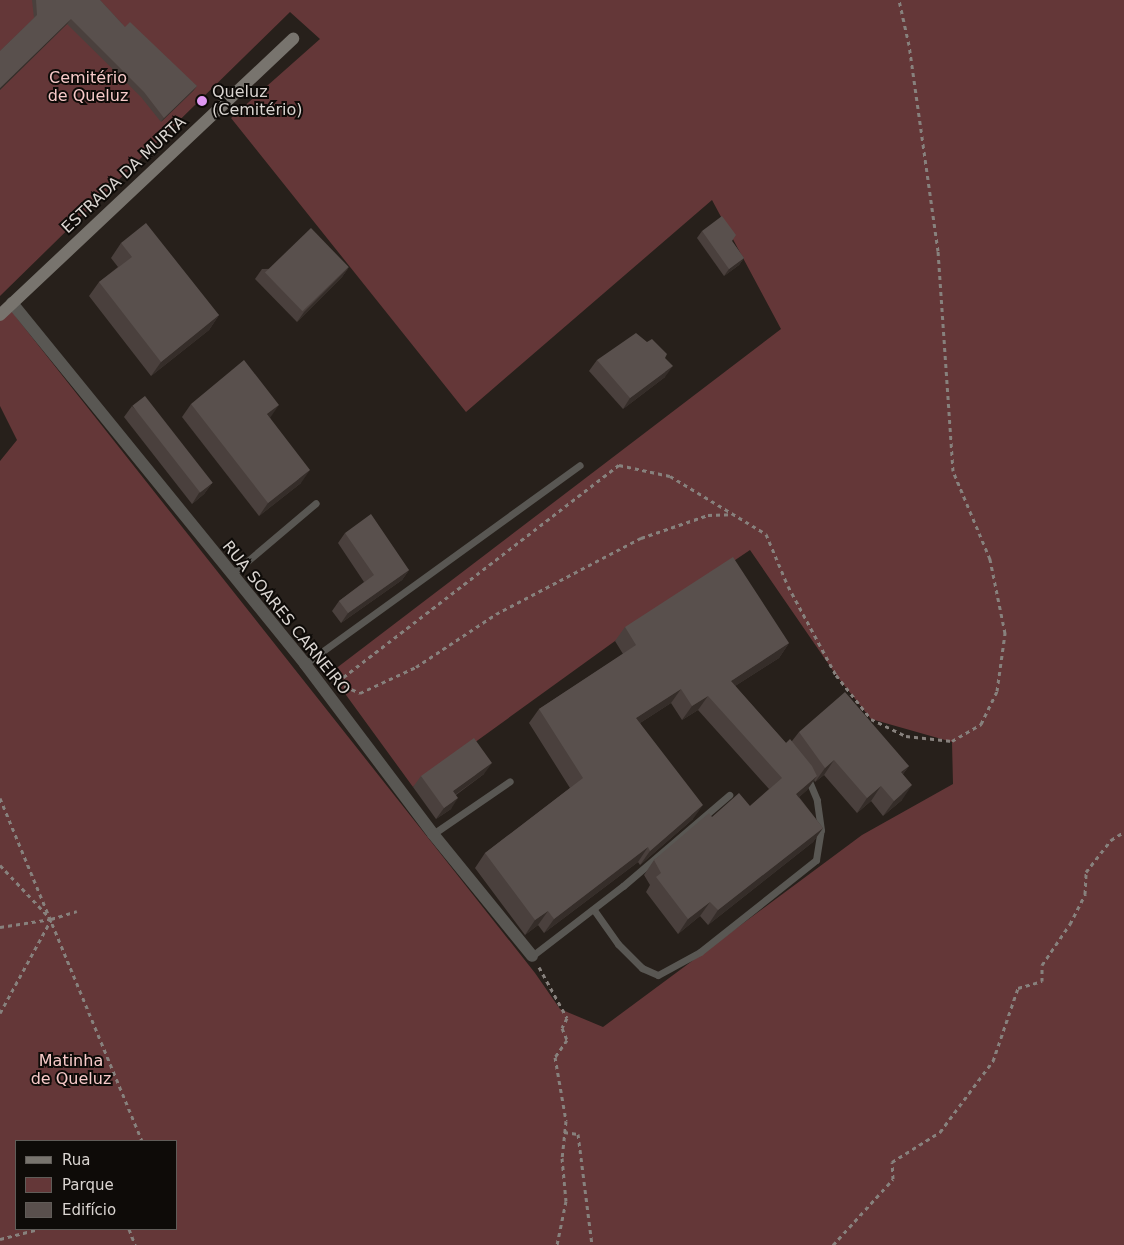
<!DOCTYPE html>
<html>
<head>
<meta charset="utf-8">
<style>
	body { margin:0 }
	#map { position:relative; width:1124px; height:1245px; overflow:hidden; background:#27201b; font-family:"DejaVu Sans",sans-serif }
	div>[style] { position:absolute }
	.green>* { inset:0; background:#643738 }
	.path>* { height:3px; margin-top:-1.5px; transform-origin:0; background:repeating-linear-gradient(90deg,#87817d 0 4px,transparent 0 8px) }
	.lane>* { height:7px; margin:-3.5px; padding:0 3.5px; transform-origin:3.5px; border-radius:3.5px; background:#595753 }
	.street>* { height:12px; margin:-6px; padding:0 6px; transform-origin:6px; border-radius:6px; background:#595753 }
	.secondary>* { height:12px; margin:-6px; padding:0 6px; transform-origin:6px; border-radius:6px; background:#78746e }
	.wall>* { inset:0; background:#4a403d }
	.shaded-wall>* { inset:0; background:#352d29 }
	.building>* { inset:0; background:#59504d; transform-origin:0 0 }
	.dots>* { width:14px; height:14px; translate:-50% -50%; box-sizing:border-box; border:2px solid #0e0b08; border-radius:50% }
	span { translate:-50% -50%; white-space:nowrap; text-align:center; line-height:1.15; -webkit-text-stroke:4px #0e0b08; paint-order:stroke }
	.park-label { font-size:16px; color:#f7cac9 }
	.poi-label { font-size:16px; color:#dad5d1 }
	.left { translate:0 -50%; text-align:left }
	.street-label { font-size:16px; color:#dad5d1 }
	.legend { position:absolute; left:15px; top:1140px; width:162px; height:90px; box-sizing:border-box; background:#0e0b08; border:1px solid #605c58; margin:0; padding:6px 9px; list-style:none; font-size:15px; color:#dad5d1 }
	.legend li { display:flex; align-items:center; gap:10px; height:25px }
	.legend b { width:25px; border:1px solid #605c58 }
</style>
</head>
<body>
<div id="map">
	<div class="green">
		<i style="clip-path:polygon(evenodd,0 0,1124px 0,1124px 1245px,0 1245px,0 461px,17px 440px,0 406px,0 321px,12px 303px,16px 317px,535px 973px,560px 1009px,603px 1027px,862px 835px,953px 784px,952px 742px,871px 719px,836px 675px,750px 550px,615px 641px,413px 787px,330px 673px,781px 329px,712px 200px,466px 412px,231px 118px,320px 39px,290px 12px,0 296px,0 0,16px 1141px,176px 1141px,176px 1229px,16px 1229px,16px 1141px)"></i>
	</div>
	<div class="path">
		<i style="left:337px;top:682px;width:356px;rotate:-37.6deg"></i>
		<i style="left:619px;top:465px;width:52px;rotate:12.2deg"></i>
		<i style="left:670px;top:476px;width:112px;rotate:31.1deg"></i>
		<i style="left:766px;top:534px;width:56px;rotate:67.1deg"></i>
		<i style="left:788px;top:586px;width:101px;rotate:61.7deg"></i>
		<i style="left:836px;top:675px;width:56px;rotate:51.5deg"></i>
		<i style="left:871px;top:719px;width:39px;rotate:26deg"></i>
		<i style="left:906px;top:736px;width:46px;rotate:6.2deg"></i>
		<i style="left:952px;top:741px;width:34px;rotate:-30deg"></i>
		<i style="left:981px;top:724px;width:37px;rotate:-64deg"></i>
		<i style="left:997px;top:691px;width:59px;rotate:-82.1deg"></i>
		<i style="left:1005px;top:633px;width:76px;rotate:-101.5deg"></i>
		<i style="left:990px;top:559px;width:95px;rotate:-112.8deg"></i>
		<i style="left:953px;top:471px;width:221px;rotate:-93.9deg"></i>
		<i style="left:938px;top:251px;width:208px;rotate:-98deg"></i>
		<i style="left:909px;top:45px;width:46px;rotate:-102.5deg"></i>
		<i style="left:337px;top:683px;width:25px;rotate:23deg"></i>
		<i style="left:360px;top:693px;width:62px;rotate:-24.9deg"></i>
		<i style="left:416px;top:667px;width:96px;rotate:-33.5deg"></i>
		<i style="left:496px;top:614px;width:164px;rotate:-27.7deg"></i>
		<i style="left:641px;top:538px;width:71px;rotate:-18.9deg"></i>
		<i style="left:708px;top:515px;width:24px;rotate:-2deg"></i>
		<i style="left:0;top:798px;width:371px;rotate:67.5deg"></i>
		<i style="left:0;top:865px;width:71px;rotate:46.7deg"></i>
		<i style="left:0;top:927px;width:52px;rotate:-8.9deg"></i>
		<i style="left:51px;top:919px;width:27px;rotate:-17deg"></i>
		<i style="left:539px;top:967px;width:58px;rotate:61.2deg"></i>
		<i style="left:567px;top:1018px;width:11px;rotate:117deg"></i>
		<i style="left:562px;top:1028px;width:13px;rotate:67deg"></i>
		<i style="left:567px;top:1040px;width:21px;rotate:125deg"></i>
		<i style="left:555px;top:1057px;width:65px;rotate:80.2deg"></i>
		<i style="left:566px;top:1121px;width:37px;rotate:96deg"></i>
		<i style="left:562px;top:1158px;width:43px;rotate:84.7deg"></i>
		<i style="left:566px;top:1201px;width:45px;rotate:101.6deg"></i>
		<i style="left:0;top:1013px;width:106px;rotate:-61.3deg"></i>
		<i style="left:564px;top:1132px;width:14px;rotate:8deg"></i>
		<i style="left:578px;top:1134px;width:112px;rotate:82.8deg"></i>
		<i style="left:129px;top:1229px;width:17px;rotate:69deg"></i>
		<i style="left:0;top:1239px;width:40px;rotate:-14.4deg"></i>
		<i style="left:833px;top:1245px;width:89px;rotate:-47.7deg"></i>
		<i style="left:893px;top:1179px;width:17px;rotate:-93deg"></i>
		<i style="left:892px;top:1162px;width:57px;rotate:-32deg"></i>
		<i style="left:940px;top:1132px;width:89px;rotate:-53.3deg"></i>
		<i style="left:993px;top:1061px;width:77px;rotate:-71.1deg"></i>
		<i style="left:1018px;top:988px;width:25px;rotate:-16deg"></i>
		<i style="left:1042px;top:981px;width:16px;rotate:-90deg"></i>
		<i style="left:1042px;top:965px;width:50px;rotate:-55.7deg"></i>
		<i style="left:1070px;top:924px;width:34px;rotate:-63deg"></i>
		<i style="left:1085px;top:894px;width:22px;rotate:-87deg"></i>
		<i style="left:1086px;top:872px;width:41px;rotate:-52deg"></i>
		<i style="left:1111px;top:840px;width:15px;rotate:-32deg"></i>
	</div>
	<div class="lane">
		<i style="left:231px;top:575px;width:111px;rotate:-40.3deg"></i>
		<i style="left:305px;top:664px;width:339px;rotate:-35.9deg"></i>
		<i style="left:433px;top:834px;width:93px;rotate:-34.5deg"></i>
		<i style="left:594px;top:910px;width:42px;rotate:54.8deg"></i>
		<i style="left:618px;top:944px;width:34px;rotate:45deg"></i>
		<i style="left:642px;top:968px;width:17px;rotate:24deg"></i>
		<i style="left:658px;top:975px;width:48px;rotate:-28.7deg"></i>
		<i style="left:700px;top:952px;width:148px;rotate:-38.4deg"></i>
		<i style="left:816px;top:860px;width:30px;rotate:-81deg"></i>
		<i style="left:821px;top:830px;width:30px;rotate:-98deg"></i>
		<i style="left:817px;top:800px;width:25px;rotate:-113deg"></i>
		<i style="left:532px;top:956px;width:115px;rotate:-37.6deg"></i>
		<i style="left:623px;top:886px;width:140px;rotate:-40.6deg"></i>
	</div>
	<div class="street">
		<i style="left:12px;top:303px;width:465px;rotate:50.9deg"></i>
		<i style="left:305px;top:664px;width:213px;rotate:53deg"></i>
		<i style="left:433px;top:834px;width:157px;rotate:50.9deg"></i>
	</div>
	<div class="secondary">
		<i style="left:0;top:315px;width:403px;rotate:-43.3deg"></i>
	</div>
	<div class="wall">
		<i style="clip-path:polygon(32px 0,100px 0,125px 27px,197px 86px,193px 91px,161px 122px,141px 97px,67px 24px,0 90px,0 51px,34px 18px)"></i>
		<i style="clip-path:polygon(702px 231px,732px 241px,744px 258px,739px 265px,724px 276px,697px 238px)"></i>
		<i style="clip-path:polygon(121px 243px,219px 315px,209px 330px,151px 376px,89px 296px,99px 282px,118px 267px,111px 258px)"></i>
		<i style="clip-path:polygon(349px 267px,342px 277px,297px 322px,255px 279px,262px 269px)"></i>
		<i style="clip-path:polygon(665px 358px,665px 377px,623px 409px,589px 371px,597px 360px)"></i>
		<i style="clip-path:polygon(191px 404px,270px 418px,301px 483px,259px 516px,182px 417px)"></i>
		<i style="clip-path:polygon(132px 406px,212px 483px,204px 494px,192px 504px,124px 417px)"></i>
		<i style="clip-path:polygon(345px 533px,409px 570px,402px 580px,341px 623px,332px 611px,339px 601px,364px 582px,338px 543px)"></i>
		<i style="clip-path:polygon(625px 627px,789px 643px,779px 658px,735px 686px,786px 743px,792px 741px,799px 732px,909px 766px,903px 774px,902px 800px,883px 816px,871px 801px,857px 813px,824px 775px,815px 782px,814px 780px,807px 790px,799px 797px,823px 828px,813px 842px,708px 925px,700px 916px,678px 934px,646px 892px,650px 885px,644px 875px,654px 860px,712px 817px,750px 806px,769px 789px,698px 710px,682px 720px,671px 703px,640px 723px,693px 819px,640px 865px,638px 862px,544px 933px,538px 925px,525px 935px,475px 868px,485px 853px,570px 788px,529px 723px,539px 709px,623px 654px,615px 641px)"></i>
		<i style="clip-path:polygon(484px 774px,456px 795px,451px 809px,436px 819px,413px 787px,421px 776px)"></i>
	</div>
	<div class="shaded-wall">
		<i style="clip-path:polygon(71px 19px,67px 24px,0 90px,0 88px)"></i>
		<i style="clip-path:polygon(197px 86px,193px 91px,161px 122px,164px 118px)"></i>
		<i style="clip-path:polygon(744px 258px,739px 265px,724px 276px,729px 269px)"></i>
		<i style="clip-path:polygon(349px 267px,342px 277px,297px 322px,304px 312px)"></i>
		<i style="clip-path:polygon(219px 315px,209px 330px,151px 376px,161px 362px)"></i>
		<i style="clip-path:polygon(673px 366px,665px 377px,623px 409px,630px 398px)"></i>
		<i style="clip-path:polygon(279px 405px,270px 418px,267px 414px)"></i>
		<i style="clip-path:polygon(310px 470px,301px 483px,259px 516px,268px 503px)"></i>
		<i style="clip-path:polygon(212px 483px,204px 494px,192px 504px,199px 493px)"></i>
		<i style="clip-path:polygon(409px 570px,402px 580px,341px 623px,348px 613px)"></i>
		<i style="clip-path:polygon(789px 643px,779px 658px,721px 695px,731px 681px)"></i>
		<i style="clip-path:polygon(681px 689px,671px 703px,626px 732px,636px 718px)"></i>
		<i style="clip-path:polygon(708px 696px,698px 710px,682px 720px,692px 706px)"></i>
		<i style="clip-path:polygon(834px 760px,824px 775px,815px 782px,825px 768px)"></i>
		<i style="clip-path:polygon(492px 763px,484px 774px,445px 802px,453px 791px)"></i>
		<i style="clip-path:polygon(909px 766px,898px 780px,901px 772px)"></i>
		<i style="clip-path:polygon(817px 776px,807px 790px,786px 809px,796px 794px)"></i>
		<i style="clip-path:polygon(912px 785px,902px 800px,883px 816px,894px 801px)"></i>
		<i style="clip-path:polygon(881px 786px,871px 801px,857px 813px,867px 798px)"></i>
		<i style="clip-path:polygon(458px 798px,451px 809px,436px 819px,444px 808px)"></i>
		<i style="clip-path:polygon(703px 805px,693px 819px,640px 865px,650px 851px)"></i>
		<i style="clip-path:polygon(823px 828px,813px 842px,708px 925px,718px 910px)"></i>
		<i style="clip-path:polygon(648px 847px,638px 862px,544px 933px,554px 919px)"></i>
		<i style="clip-path:polygon(710px 902px,700px 916px,678px 934px,688px 919px)"></i>
		<i style="clip-path:polygon(548px 911px,538px 925px,525px 935px,535px 920px)"></i>
	</div>
	<div class="building">
		<i style="clip-path:polygon(36px 0,100px 0,125px 27px,130px 22px,197px 86px,164px 118px,144px 92px,71px 19px,0 88px,0 51px,37px 15px)"></i>
		<i style="clip-path:polygon(722px 216px,736px 235px,732px 241px,744px 258px,729px 269px,702px 231px)"></i>
		<i style="clip-path:polygon(146px 223px,219px 315px,161px 362px,99px 282px,132px 257px,121px 243px)"></i>
		<i style="left:311px;top:228px;width:54px;height:64px;rotate:46deg"></i>
		<i style="clip-path:polygon(636px 333px,647px 342px,652px 339px,667px 354px,665px 358px,673px 366px,630px 398px,597px 360px)"></i>
		<i style="clip-path:polygon(244px 360px,279px 405px,267px 414px,310px 470px,268px 503px,191px 404px)"></i>
		<i style="left:145px;top:396px;width:110px;height:16px;rotate:52deg"></i>
		<i style="clip-path:polygon(371px 514px,409px 570px,348px 613px,339px 601px,374px 575px,345px 533px)"></i>
		<i style="clip-path:polygon(733px 557px,789px 643px,731px 681px,786px 743px,790px 739px,812px 766px,817px 776px,796px 794px,823px 828px,718px 910px,710px 902px,688px 919px,656px 877px,661px 873px,654px 860px,709px 813px,712px 817px,739px 793px,750px 806px,782px 778px,708px 696px,692px 706px,681px 689px,636px 718px,703px 805px,650px 851px,648px 847px,554px 919px,548px 911px,535px 920px,485px 853px,583px 778px,539px 709px,636px 645px,625px 627px)"></i>
		<i style="clip-path:polygon(845px 692px,909px 766px,901px 772px,912px 785px,894px 801px,881px 786px,867px 798px,834px 760px,825px 768px,799px 732px)"></i>
		<i style="clip-path:polygon(474px 738px,492px 763px,453px 791px,458px 798px,444px 808px,421px 776px)"></i>
	</div>
	<div class="dots">
		<i style="left:202px;top:101px;background:#df98f2"></i>
	</div>
	<div class="park-label">
		<span style="left:88px;top:87px">Cemitério<br>de Queluz</span>
		<span style="left:71px;top:1070px">Matinha<br>de Queluz</span>
	</div>
	<div class="poi-label">
		<span class="left" style="left:212px;top:101px">Queluz<br>(Cemitério)</span>
	</div>
	<div class="street-label">
		<span style="left:124px;top:175px;rotate:-43deg">ESTRADA DA MURTA</span>
		<span style="left:286px;top:618px;rotate:51deg">RUA SOARES CARNEIRO</span>
	</div>
	<ul class="legend">
	<li><b style="height:6px;background:#78746e"></b>Rua</li>
	<li><b style="height:14px;background:#643738"></b>Parque</li>
	<li><b style="height:14px;background:#59504d"></b>Edifício</li>
	</ul>
</div>
</body>
</html>
